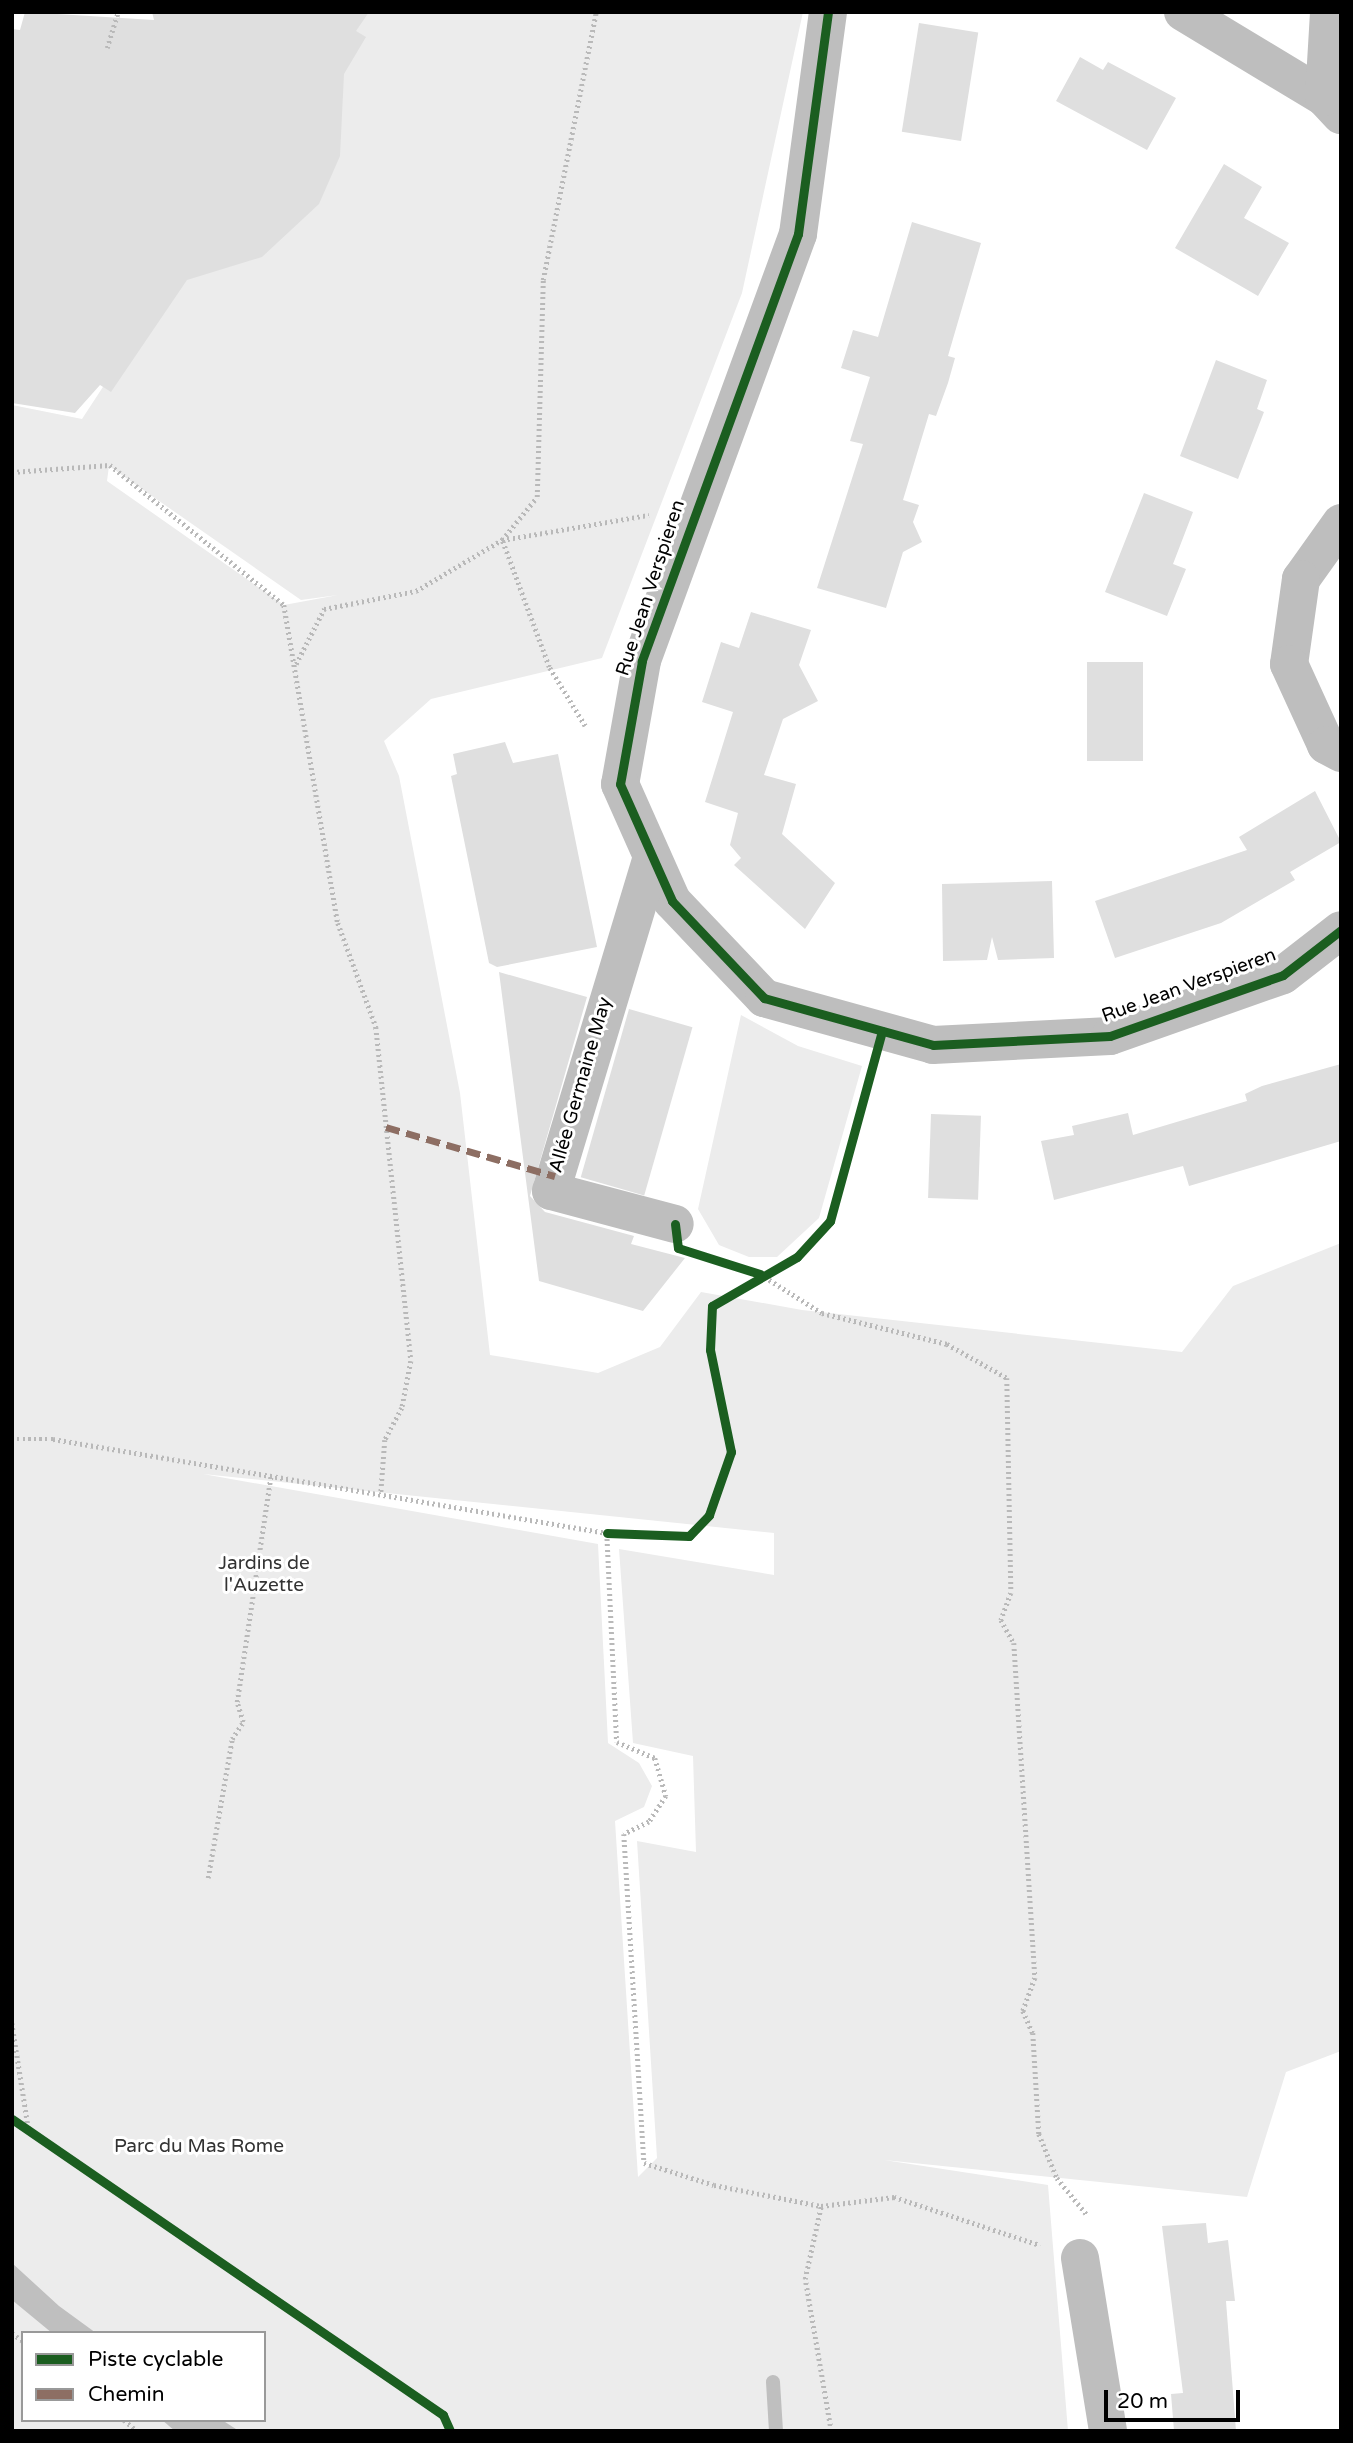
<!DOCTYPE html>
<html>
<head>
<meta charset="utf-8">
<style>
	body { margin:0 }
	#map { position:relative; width:1353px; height:2443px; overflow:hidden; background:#fff; font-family:"Varela Round",sans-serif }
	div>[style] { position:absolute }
	.green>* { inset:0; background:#ececec }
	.water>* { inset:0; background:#bfbfbf }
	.stream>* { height:14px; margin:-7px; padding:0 7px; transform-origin:7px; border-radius:7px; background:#bfbfbf }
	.building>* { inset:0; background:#dfdfdf; transform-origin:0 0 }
	.path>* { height:4.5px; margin-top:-2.25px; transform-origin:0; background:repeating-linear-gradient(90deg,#b9b9b9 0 2px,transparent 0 5.5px) }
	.street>* { height:38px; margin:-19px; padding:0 19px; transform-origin:19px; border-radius:19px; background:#bebebe }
	.quiet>* { height:7px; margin-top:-3.5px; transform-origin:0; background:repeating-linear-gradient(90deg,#8d6e63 0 14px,transparent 0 21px) }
	.cycleway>* { height:9px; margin:-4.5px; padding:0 4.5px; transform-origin:4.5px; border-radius:4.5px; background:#1b5e20 }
	span { translate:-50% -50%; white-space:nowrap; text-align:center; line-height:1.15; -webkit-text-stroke:6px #fff; paint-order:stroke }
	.street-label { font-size:19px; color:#000 }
	.park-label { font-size:19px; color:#333 }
	.frame { position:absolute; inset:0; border:14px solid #000; pointer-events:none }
	.legend { position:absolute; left:21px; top:2331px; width:245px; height:91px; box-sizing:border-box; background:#fff; border:2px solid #999; margin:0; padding:9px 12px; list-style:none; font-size:21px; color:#000 }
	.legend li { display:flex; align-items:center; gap:14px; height:35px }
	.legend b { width:35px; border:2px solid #999 }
	.scale { position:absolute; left:1104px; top:2390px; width:136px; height:32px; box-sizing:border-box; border:4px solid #000; border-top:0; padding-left:9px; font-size:21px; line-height:24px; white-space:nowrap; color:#000; -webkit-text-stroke:5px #fff; paint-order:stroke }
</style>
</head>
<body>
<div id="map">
	<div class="green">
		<i style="clip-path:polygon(evenodd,348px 12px,803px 12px,742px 293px,602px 658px,431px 699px,384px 741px,399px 776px,460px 1093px,490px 1355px,598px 1373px,660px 1347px,701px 1292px,802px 1310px,1182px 1352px,1233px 1286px,1341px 1243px,1341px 2051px,1286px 2072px,1247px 2197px,884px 2160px,1048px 2185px,1068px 2431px,12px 2431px,12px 405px,82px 419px,348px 12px,109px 466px,301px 600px,338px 595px,284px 605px,107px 481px,109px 466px,348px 12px,203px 1474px,774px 1533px,774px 1575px,619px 1549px,633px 1743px,693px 1756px,696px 1852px,637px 1841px,657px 2158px,638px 2177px,615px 1821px,644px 1807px,652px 1786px,639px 1763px,608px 1743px,598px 1544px,203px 1474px,348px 12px,23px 2333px,264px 2333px,264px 2420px,23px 2420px,23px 2333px)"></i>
		<i style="clip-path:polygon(741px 1015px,798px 1046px,862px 1066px,819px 1218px,777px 1257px,749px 1257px,719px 1245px,698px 1209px)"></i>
	</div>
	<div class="water">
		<i style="clip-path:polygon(12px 2263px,59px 2306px,96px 2333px,52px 2333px,12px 2300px)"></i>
		<i style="clip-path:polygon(162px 2420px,222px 2420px,239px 2431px,175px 2431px)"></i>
	</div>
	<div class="stream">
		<i style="left:773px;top:2382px;width:49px;rotate:86.5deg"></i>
	</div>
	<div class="building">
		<i style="clip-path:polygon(25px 12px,154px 20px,152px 12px,369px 12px,356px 31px,366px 37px,344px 74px,340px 156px,319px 204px,262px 257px,187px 280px,111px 392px,100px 385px,75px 413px,12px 403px,12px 29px,20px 30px)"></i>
		<i style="left:919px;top:23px;width:60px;height:110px;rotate:9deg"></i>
		<i style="clip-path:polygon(1080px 57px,1103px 70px,1108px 62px,1176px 98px,1147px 150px,1056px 101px)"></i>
		<i style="clip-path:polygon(1224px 164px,1262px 187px,1244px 218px,1289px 243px,1258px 296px,1175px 248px)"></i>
		<i style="clip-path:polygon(912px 222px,981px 243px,948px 356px,955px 358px,948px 383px,936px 416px,929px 414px,903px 500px,919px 505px,913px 522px,922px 542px,903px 552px,886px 608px,817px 588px,863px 444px,850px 441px,870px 377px,841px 368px,853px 330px,878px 337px)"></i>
		<i style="clip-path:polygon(1216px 360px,1267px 380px,1257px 409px,1264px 412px,1238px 479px,1180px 456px)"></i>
		<i style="clip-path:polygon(1144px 493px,1193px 512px,1173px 564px,1186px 569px,1167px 616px,1105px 592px)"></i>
		<i style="clip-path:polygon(751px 612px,811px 630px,799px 665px,818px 701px,783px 719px,764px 775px,796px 784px,782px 834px,835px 883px,805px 929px,734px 865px,741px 858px,730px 845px,738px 813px,705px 802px,733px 712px,702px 702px,721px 642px,739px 648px)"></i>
		<i style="left:1087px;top:662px;width:56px;height:99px"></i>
		<i style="clip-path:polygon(505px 742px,513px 763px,558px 754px,597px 947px,497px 967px,489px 963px,451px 776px,457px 774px,453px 754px)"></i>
		<i style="clip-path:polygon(1315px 791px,1341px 842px,1290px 872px,1295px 880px,1221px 923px,1115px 958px,1095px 901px,1247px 850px,1239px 837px)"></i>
		<i style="clip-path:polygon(1052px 881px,1054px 958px,998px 960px,992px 937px,987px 960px,943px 961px,942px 884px)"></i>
		<i style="clip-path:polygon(499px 972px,587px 997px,530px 1196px,545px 1212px,634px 1236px,631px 1244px,685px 1258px,643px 1311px,539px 1281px)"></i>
		<i style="left:629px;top:1009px;width:66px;height:175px;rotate:16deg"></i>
		<i style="clip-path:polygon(1341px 1064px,1341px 1141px,1189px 1186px,1183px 1166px,1054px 1200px,1041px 1141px,1074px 1135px,1072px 1126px,1128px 1113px,1133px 1135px,1247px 1101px,1245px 1094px,1262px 1086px)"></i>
		<i style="left:931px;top:1114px;width:50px;height:84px;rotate:2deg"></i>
		<i style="clip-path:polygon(1206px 2223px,1208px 2243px,1228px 2240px,1235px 2301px,1226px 2301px,1236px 2431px,1174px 2431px,1171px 2394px,1183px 2393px,1162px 2226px)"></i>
	</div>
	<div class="path">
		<i style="left:107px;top:48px;width:38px;rotate:-73deg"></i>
		<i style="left:12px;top:472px;width:98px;rotate:-4.1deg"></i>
		<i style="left:110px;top:465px;width:223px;rotate:38.8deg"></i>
		<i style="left:284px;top:605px;width:323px;rotate:80.4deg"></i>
		<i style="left:338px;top:923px;width:111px;rotate:69.9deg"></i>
		<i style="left:376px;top:1027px;width:336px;rotate:84deg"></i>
		<i style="left:411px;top:1361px;width:48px;rotate:100.8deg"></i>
		<i style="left:402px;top:1408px;width:36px;rotate:118deg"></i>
		<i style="left:385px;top:1440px;width:53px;rotate:94.3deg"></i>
		<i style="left:296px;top:664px;width:62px;rotate:-63deg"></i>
		<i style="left:324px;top:609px;width:94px;rotate:-11.1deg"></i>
		<i style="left:416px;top:591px;width:100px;rotate:-30.7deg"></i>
		<i style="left:502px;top:540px;width:149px;rotate:-9.7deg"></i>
		<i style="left:585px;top:726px;width:69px;rotate:-121.4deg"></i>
		<i style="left:549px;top:667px;width:135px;rotate:-110.3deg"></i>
		<i style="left:502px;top:540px;width:55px;rotate:-50.9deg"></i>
		<i style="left:537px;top:497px;width:217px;rotate:-88.4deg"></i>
		<i style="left:543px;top:280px;width:273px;rotate:-78.8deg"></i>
		<i style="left:701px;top:1256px;width:62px;rotate:17deg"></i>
		<i style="left:760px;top:1274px;width:73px;rotate:32.2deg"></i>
		<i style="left:822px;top:1313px;width:129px;rotate:13.9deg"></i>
		<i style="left:947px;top:1344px;width:69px;rotate:29.5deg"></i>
		<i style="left:1007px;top:1378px;width:215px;rotate:88.9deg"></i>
		<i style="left:1011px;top:1593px;width:29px;rotate:110deg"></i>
		<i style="left:1001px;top:1620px;width:26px;rotate:61deg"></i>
		<i style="left:1014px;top:1643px;width:336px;rotate:86.4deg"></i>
		<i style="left:1035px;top:1978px;width:35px;rotate:110deg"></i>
		<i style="left:1023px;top:2011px;width:24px;rotate:66deg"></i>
		<i style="left:1033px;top:2033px;width:101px;rotate:86.6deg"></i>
		<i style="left:1039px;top:2134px;width:48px;rotate:67.8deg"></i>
		<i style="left:1057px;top:2178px;width:49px;rotate:50.8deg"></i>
		<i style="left:12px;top:1439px;width:41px"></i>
		<i style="left:53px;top:1439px;width:562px;rotate:9.63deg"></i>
		<i style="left:607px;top:1533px;width:209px;rotate:87.3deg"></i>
		<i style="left:617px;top:1742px;width:41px;rotate:22.8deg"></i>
		<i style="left:655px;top:1758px;width:40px;rotate:74deg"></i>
		<i style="left:666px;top:1796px;width:31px;rotate:123deg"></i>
		<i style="left:649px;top:1822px;width:28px;rotate:154deg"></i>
		<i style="left:624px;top:1834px;width:330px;rotate:86.5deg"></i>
		<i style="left:644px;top:2163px;width:73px;rotate:17.4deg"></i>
		<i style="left:714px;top:2185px;width:109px;rotate:11.1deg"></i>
		<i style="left:607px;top:1533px;width:82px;rotate:2.1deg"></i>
		<i style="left:689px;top:1536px;width:29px;rotate:-46deg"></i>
		<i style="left:709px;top:1515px;width:67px;rotate:-70.8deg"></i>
		<i style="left:731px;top:1452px;width:104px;rotate:-101.6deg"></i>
		<i style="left:710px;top:1350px;width:44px;rotate:-87.4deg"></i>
		<i style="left:712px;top:1306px;width:98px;rotate:-30deg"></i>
		<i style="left:797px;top:1257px;width:49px;rotate:-47.5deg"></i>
		<i style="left:830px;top:1221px;width:156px;rotate:-74.7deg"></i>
		<i style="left:208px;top:1878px;width:141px;rotate:-80.2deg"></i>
		<i style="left:232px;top:1739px;width:20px;rotate:-57deg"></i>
		<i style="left:243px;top:1722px;width:21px;rotate:-107deg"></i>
		<i style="left:237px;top:1702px;width:230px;rotate:-81.5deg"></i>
		<i style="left:12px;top:2023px;width:109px;rotate:81.1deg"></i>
		<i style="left:12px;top:2333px;width:14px;rotate:36deg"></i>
		<i style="left:124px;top:2420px;width:17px;rotate:40deg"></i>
		<i style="left:831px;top:2431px;width:154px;rotate:-99.7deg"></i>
		<i style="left:805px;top:2279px;width:75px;rotate:-77.6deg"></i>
		<i style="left:821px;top:2206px;width:74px;rotate:-7deg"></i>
		<i style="left:894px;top:2197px;width:154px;rotate:18.2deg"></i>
	</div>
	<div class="street">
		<i style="left:828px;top:12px;width:224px;rotate:97.7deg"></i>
		<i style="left:798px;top:234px;width:455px;rotate:110.1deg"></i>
		<i style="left:642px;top:661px;width:125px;rotate:100.1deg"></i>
		<i style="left:620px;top:784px;width:128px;rotate:66deg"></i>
		<i style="left:672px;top:901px;width:134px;rotate:46.5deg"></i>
		<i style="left:764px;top:998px;width:175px;rotate:15.5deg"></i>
		<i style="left:933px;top:1045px;width:177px;rotate:-2.9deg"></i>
		<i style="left:1110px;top:1036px;width:183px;rotate:-19.4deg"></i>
		<i style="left:1283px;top:975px;width:73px;rotate:-37.8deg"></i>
		<i style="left:1183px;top:12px;width:165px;rotate:31.1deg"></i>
		<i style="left:1324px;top:97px;width:25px;rotate:47deg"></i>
		<i style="left:1324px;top:97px;width:85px;rotate:-86.6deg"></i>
		<i style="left:1341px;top:523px;width:69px;rotate:125.5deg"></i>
		<i style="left:1301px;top:579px;width:86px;rotate:98deg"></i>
		<i style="left:1289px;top:664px;width:89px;rotate:65.4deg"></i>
		<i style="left:1326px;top:745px;width:17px;rotate:28deg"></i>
		<i style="left:652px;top:857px;width:349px;rotate:106.8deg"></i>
		<i style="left:551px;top:1191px;width:128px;rotate:14.9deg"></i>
		<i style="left:1080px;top:2258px;width:175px;rotate:80.8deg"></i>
	</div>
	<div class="quiet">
		<i style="left:386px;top:1127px;width:176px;rotate:16.2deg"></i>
	</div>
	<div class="cycleway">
		<i style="left:828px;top:12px;width:224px;rotate:97.7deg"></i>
		<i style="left:798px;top:234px;width:455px;rotate:110.1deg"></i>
		<i style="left:642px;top:661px;width:125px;rotate:100.1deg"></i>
		<i style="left:620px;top:784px;width:128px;rotate:66deg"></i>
		<i style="left:672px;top:901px;width:134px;rotate:46.5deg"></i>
		<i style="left:764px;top:998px;width:175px;rotate:15.5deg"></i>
		<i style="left:933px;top:1045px;width:177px;rotate:-2.9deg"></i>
		<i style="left:1110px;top:1036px;width:183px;rotate:-19.4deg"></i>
		<i style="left:1283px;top:975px;width:73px;rotate:-37.8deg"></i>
		<i style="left:675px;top:1224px;width:24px;rotate:83deg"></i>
		<i style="left:678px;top:1248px;width:86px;rotate:17.6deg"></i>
		<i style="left:607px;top:1533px;width:82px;rotate:2.1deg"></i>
		<i style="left:689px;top:1536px;width:29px;rotate:-46deg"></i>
		<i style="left:709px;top:1515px;width:67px;rotate:-70.8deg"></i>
		<i style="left:731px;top:1452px;width:104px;rotate:-101.6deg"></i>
		<i style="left:710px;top:1350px;width:44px;rotate:-87.4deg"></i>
		<i style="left:712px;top:1306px;width:98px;rotate:-30deg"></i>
		<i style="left:797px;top:1257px;width:49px;rotate:-47.5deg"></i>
		<i style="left:830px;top:1221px;width:197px;rotate:-74.7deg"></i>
		<i style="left:12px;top:2119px;width:523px;rotate:34.48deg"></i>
		<i style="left:443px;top:2415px;width:17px;rotate:66deg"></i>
	</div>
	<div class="street-label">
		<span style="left:651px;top:588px;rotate:-72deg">Rue Jean Verspieren</span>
		<span style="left:1189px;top:986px;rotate:-20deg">Rue Jean Verspieren</span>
		<span style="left:581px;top:1085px;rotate:-74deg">Allée Germaine May</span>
	</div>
	<div class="park-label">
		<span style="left:264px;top:1575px">Jardins de<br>l'Auzette</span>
		<span style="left:199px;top:2147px">Parc du Mas Rome</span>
	</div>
	<div class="frame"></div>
	<ul class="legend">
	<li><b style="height:9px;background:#1b5e20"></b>Piste cyclable</li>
	<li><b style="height:9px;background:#8d6e63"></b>Chemin</li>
	</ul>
	<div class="scale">20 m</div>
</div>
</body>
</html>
